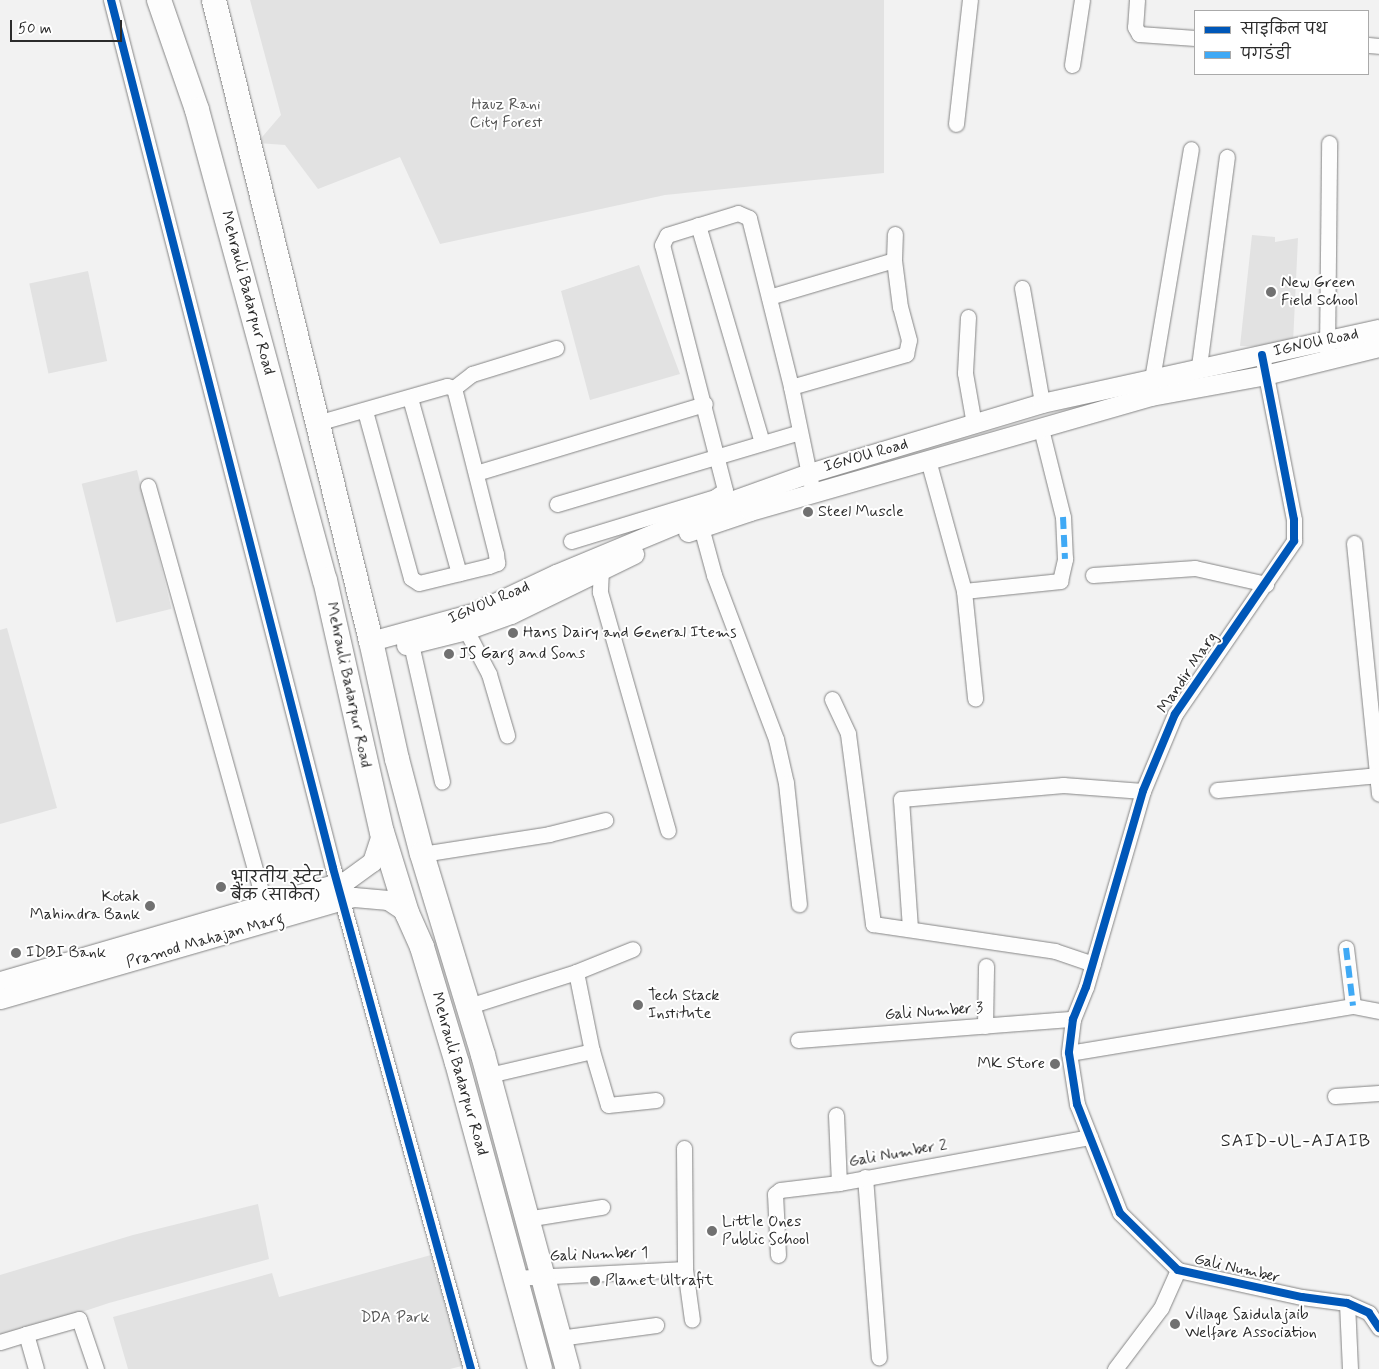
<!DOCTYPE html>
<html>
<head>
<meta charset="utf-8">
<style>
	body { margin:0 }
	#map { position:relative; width:1379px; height:1369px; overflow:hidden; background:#f2f2f2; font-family:Mynerve,"Playpen Sans Deva",sans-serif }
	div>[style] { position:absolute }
	.built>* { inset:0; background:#e2e2e2; transform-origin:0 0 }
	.roads { filter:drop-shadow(0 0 1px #858585) drop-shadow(0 0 1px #858585) }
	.minor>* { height:15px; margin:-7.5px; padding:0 7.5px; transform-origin:7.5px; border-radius:7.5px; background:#fdfdfd }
	.tertiary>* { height:19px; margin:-9.5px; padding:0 9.5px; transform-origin:9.5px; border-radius:9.5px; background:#fdfdfd }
	.primary>* { height:24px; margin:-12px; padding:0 12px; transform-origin:12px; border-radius:12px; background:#fdfdfd }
	.quiet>* { height:6px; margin-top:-3px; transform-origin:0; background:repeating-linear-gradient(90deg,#3fa9f5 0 12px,transparent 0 18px) }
	.cycleway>* { height:8px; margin:-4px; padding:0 4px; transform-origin:4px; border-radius:4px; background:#0057b8 }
	.dots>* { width:14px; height:14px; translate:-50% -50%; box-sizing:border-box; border:2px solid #fff; border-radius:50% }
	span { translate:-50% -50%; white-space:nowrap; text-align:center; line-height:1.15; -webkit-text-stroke:4px #fff; paint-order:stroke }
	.park-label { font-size:16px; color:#565656 }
	.poi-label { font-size:16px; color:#2b2b2b }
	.left { translate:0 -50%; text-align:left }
	.right { translate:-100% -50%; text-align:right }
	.street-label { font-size:16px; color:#2b2b2b }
	.neighbourhood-label { font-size:18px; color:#2b2b2b; letter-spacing:1px }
	.legend { position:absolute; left:1194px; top:10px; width:175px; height:65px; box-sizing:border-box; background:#fff; border:1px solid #aaa; margin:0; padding:6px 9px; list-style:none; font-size:15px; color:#2b2b2b }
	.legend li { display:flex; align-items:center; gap:10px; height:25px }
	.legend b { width:25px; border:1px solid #aaa }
	.scale { position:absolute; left:10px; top:20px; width:112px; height:22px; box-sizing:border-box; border:2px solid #2b2b2b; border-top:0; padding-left:6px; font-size:15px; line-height:18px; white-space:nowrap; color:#2b2b2b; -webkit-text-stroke:4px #fff; paint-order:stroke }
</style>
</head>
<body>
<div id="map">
	<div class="built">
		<i style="clip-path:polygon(250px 0,884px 0,884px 173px,665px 195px,440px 244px,400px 157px,318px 189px,285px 145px,257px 143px,281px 115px)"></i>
		<i style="clip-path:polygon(1252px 235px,1275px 237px,1275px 242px,1298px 238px,1293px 343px,1269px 347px,1240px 346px)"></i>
		<i style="clip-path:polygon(639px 265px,680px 374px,590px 400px,561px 291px)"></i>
		<i style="left:88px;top:271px;width:92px;height:60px;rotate:78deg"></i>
		<i style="left:137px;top:470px;width:143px;height:57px;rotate:76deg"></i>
		<i style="clip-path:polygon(7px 628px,57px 808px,0 824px,0 630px)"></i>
		<i style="clip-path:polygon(258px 1204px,269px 1259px,109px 1303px,0 1339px,0 1275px,133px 1235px)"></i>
		<i style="clip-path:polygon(431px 1255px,462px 1366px,450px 1369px,128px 1369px,113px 1317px,272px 1273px,279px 1297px)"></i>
	</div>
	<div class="roads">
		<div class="minor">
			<i style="left:111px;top:0;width:896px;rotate:75.65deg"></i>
			<i style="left:333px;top:868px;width:520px;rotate:74.6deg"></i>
			<i style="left:1137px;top:0;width:27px;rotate:94deg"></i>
			<i style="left:1135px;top:27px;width:8px;rotate:60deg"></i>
			<i style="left:1139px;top:34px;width:56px;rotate:4.1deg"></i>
			<i style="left:1368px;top:45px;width:11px;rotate:5deg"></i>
			<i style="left:1072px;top:65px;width:66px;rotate:-81.3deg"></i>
			<i style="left:956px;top:124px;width:125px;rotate:-83.6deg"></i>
			<i style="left:698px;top:225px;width:227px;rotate:73.6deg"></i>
			<i style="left:1022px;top:288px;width:117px;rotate:80.1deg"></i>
			<i style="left:769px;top:297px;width:130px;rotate:-16.5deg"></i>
			<i style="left:968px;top:317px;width:56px;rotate:93.1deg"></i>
			<i style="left:965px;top:373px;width:52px;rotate:80deg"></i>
			<i style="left:1327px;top:350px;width:207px;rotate:-89.4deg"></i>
			<i style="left:1262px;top:355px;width:168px;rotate:79deg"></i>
			<i style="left:1294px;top:520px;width:21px;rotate:90deg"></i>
			<i style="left:1294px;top:541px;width:210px;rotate:124.5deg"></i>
			<i style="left:1175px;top:714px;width:83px;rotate:112.6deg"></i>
			<i style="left:1143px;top:791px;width:204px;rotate:106.2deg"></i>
			<i style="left:1086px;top:987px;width:35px;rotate:112deg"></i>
			<i style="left:1073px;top:1019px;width:34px;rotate:97deg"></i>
			<i style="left:1069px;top:1053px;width:52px;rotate:81.1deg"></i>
			<i style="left:1077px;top:1104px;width:117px;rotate:68.5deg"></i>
			<i style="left:1120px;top:1213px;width:81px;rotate:44.5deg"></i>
			<i style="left:1178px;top:1270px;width:127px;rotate:12.3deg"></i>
			<i style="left:1302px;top:1297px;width:45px;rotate:7.6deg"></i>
			<i style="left:1347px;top:1303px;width:24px;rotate:24deg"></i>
			<i style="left:1369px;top:1313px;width:18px;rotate:56deg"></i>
			<i style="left:1199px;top:366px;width:211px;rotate:-82.4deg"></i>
			<i style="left:1152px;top:379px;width:233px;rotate:-80.4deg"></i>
			<i style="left:791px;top:387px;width:120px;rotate:-16deg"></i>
			<i style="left:906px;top:354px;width:14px;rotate:-78deg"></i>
			<i style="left:909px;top:340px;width:34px;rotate:-105deg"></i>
			<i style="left:900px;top:307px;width:47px;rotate:-97.3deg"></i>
			<i style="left:894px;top:260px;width:26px;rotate:-88deg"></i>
			<i style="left:454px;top:388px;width:23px;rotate:-38deg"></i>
			<i style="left:472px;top:374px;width:88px;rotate:-17.2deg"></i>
			<i style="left:410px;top:398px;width:182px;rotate:74.4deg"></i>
			<i style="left:365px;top:411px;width:173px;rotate:74.6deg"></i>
			<i style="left:411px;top:578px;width:9px;rotate:32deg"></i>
			<i style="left:419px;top:583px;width:72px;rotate:-13.7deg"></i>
			<i style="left:489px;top:566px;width:9px;rotate:-21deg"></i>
			<i style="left:497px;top:563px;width:9px;rotate:-96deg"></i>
			<i style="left:496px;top:554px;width:171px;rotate:-104.2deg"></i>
			<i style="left:317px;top:423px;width:135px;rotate:-15.9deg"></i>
			<i style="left:447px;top:386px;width:7px;rotate:16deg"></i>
			<i style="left:928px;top:460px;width:136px;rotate:74.6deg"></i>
			<i style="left:964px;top:591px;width:108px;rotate:84.1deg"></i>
			<i style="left:476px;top:473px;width:239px;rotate:-16.8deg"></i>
			<i style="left:148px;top:486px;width:436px;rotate:74.4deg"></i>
			<i style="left:557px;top:504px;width:253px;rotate:-16.5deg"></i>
			<i style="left:701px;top:527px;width:50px;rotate:74.8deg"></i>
			<i style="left:714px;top:575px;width:175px;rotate:69.3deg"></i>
			<i style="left:776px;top:739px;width:45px;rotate:77.2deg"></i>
			<i style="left:786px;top:783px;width:122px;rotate:83.9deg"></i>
			<i style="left:571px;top:541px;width:151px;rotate:-17deg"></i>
			<i style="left:715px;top:497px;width:12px;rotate:-35deg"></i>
			<i style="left:725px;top:490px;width:253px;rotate:-104.4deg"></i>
			<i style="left:662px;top:245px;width:11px;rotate:-63deg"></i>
			<i style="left:667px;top:235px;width:74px;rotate:-17.2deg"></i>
			<i style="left:738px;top:213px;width:12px;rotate:24deg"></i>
			<i style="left:749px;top:218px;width:174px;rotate:76deg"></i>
			<i style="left:791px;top:387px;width:108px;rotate:78.3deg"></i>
			<i style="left:1354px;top:543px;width:252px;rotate:84.3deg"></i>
			<i style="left:601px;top:570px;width:22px;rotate:93deg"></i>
			<i style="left:600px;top:592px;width:248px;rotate:74.1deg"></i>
			<i style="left:1093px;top:575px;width:102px;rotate:-3.9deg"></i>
			<i style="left:1195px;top:568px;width:73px;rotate:12.7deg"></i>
			<i style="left:964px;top:591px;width:97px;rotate:-5.9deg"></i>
			<i style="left:1060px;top:581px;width:23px;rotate:-77deg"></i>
			<i style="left:1065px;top:559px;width:42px;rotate:-92.7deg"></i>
			<i style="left:1063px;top:517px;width:91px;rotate:-104deg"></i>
			<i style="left:466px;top:630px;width:50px;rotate:62.4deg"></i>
			<i style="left:489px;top:674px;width:64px;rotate:73.6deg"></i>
			<i style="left:411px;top:644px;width:141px;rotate:77.3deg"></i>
			<i style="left:832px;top:699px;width:38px;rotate:65deg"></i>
			<i style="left:848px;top:734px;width:192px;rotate:82.5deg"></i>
			<i style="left:873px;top:924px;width:184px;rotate:8.4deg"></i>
			<i style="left:1055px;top:951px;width:40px;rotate:18.9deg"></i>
			<i style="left:1217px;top:790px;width:163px;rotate:-5.3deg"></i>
			<i style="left:422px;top:854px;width:129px;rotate:-8.9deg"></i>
			<i style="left:549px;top:834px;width:58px;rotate:-14deg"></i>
			<i style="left:910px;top:928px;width:129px;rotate:-94deg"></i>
			<i style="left:901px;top:799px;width:163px;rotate:-4.9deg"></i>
			<i style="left:1063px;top:785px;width:80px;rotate:4.3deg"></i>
			<i style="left:1346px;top:948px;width:58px;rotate:83.1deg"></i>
			<i style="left:576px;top:972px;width:61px;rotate:-22deg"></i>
			<i style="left:469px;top:1006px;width:112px;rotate:-17.6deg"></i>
			<i style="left:576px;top:972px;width:81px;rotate:78.6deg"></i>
			<i style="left:985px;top:1026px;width:60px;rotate:-89deg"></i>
			<i style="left:798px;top:1040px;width:276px;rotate:-4.4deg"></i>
			<i style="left:1069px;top:1053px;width:288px;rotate:-9.4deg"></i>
			<i style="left:1353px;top:1006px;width:26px;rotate:11deg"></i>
			<i style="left:489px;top:1075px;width:106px;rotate:-13.1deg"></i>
			<i style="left:592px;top:1051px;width:56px;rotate:73.5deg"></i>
			<i style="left:608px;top:1105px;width:48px;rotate:-5.9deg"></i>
			<i style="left:1335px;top:1096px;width:44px;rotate:-3.9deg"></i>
			<i style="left:836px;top:1115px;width:68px;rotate:87.5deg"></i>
			<i style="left:684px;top:1148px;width:121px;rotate:89.5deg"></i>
			<i style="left:685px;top:1269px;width:51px;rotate:82.2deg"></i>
			<i style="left:865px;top:1177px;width:181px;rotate:85.6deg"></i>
			<i style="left:526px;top:1219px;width:77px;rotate:-9deg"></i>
			<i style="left:778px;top:1255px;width:61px;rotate:-92.8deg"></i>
			<i style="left:775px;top:1194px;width:6px;rotate:-39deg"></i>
			<i style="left:780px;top:1190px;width:59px;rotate:-6.8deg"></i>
			<i style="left:839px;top:1183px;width:255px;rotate:-10.4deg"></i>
			<i style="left:514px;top:1278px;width:171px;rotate:-3deg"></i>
			<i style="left:1347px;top:1303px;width:66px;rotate:87.4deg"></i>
			<i style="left:26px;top:1334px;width:55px;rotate:-15.8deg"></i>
			<i style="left:79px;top:1319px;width:53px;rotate:71.2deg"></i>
			<i style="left:559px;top:1338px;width:98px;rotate:-7.6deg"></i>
			<i style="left:0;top:1342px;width:27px;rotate:-17deg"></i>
			<i style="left:26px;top:1334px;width:36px;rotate:74deg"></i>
			<i style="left:1115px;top:1369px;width:76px;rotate:-53deg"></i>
			<i style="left:1161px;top:1308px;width:42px;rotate:-65.9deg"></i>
		</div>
		<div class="tertiary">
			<i style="left:688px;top:532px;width:65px;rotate:-18.7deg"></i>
			<i style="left:750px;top:511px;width:417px;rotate:-16deg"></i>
			<i style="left:1151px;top:396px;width:116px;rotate:-10.4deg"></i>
			<i style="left:1265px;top:375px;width:117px;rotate:-13.8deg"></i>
			<i style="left:371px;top:641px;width:106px;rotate:-15.4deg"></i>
			<i style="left:473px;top:613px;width:92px;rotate:-25.2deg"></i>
			<i style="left:556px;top:574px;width:190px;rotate:-22.6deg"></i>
			<i style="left:731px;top:501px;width:83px;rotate:-19.7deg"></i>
			<i style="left:809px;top:473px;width:243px;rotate:-16.7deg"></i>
			<i style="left:1042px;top:403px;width:345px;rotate:-12.4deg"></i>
			<i style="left:406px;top:645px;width:62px;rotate:-14deg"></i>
			<i style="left:466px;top:630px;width:48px;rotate:-19.6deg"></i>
			<i style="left:511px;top:614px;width:137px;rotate:-26deg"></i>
			<i style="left:0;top:981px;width:361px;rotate:-16.2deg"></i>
			<i style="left:347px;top:880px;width:31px;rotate:-36deg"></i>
			<i style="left:372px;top:862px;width:32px;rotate:-72deg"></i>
			<i style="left:0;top:999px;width:368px;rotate:-16.1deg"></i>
			<i style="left:354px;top:897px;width:34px;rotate:5deg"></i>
			<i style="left:388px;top:900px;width:23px;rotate:34deg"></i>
		</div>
		<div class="primary">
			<i style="left:159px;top:0;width:116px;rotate:70.9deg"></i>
			<i style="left:197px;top:110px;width:487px;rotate:74.8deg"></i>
			<i style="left:325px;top:580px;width:258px;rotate:77.3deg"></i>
			<i style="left:382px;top:832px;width:85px;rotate:72.8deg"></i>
			<i style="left:407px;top:913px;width:37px;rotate:66deg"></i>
			<i style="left:422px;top:947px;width:121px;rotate:73.2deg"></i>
			<i style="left:457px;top:1063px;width:317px;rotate:74.8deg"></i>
			<i style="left:214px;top:0;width:660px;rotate:76.24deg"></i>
			<i style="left:371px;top:641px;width:121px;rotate:77.6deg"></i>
			<i style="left:397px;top:759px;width:98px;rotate:75.3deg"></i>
			<i style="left:422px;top:854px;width:210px;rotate:73.1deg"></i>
			<i style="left:483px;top:1055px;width:325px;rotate:74.9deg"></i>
		</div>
	</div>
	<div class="quiet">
		<i style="left:1063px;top:517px;width:42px;rotate:87.3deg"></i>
		<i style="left:1346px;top:948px;width:58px;rotate:83.1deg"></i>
	</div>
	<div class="cycleway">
		<i style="left:111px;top:0;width:896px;rotate:75.65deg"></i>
		<i style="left:333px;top:868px;width:520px;rotate:74.6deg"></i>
		<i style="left:1262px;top:355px;width:168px;rotate:79deg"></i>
		<i style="left:1294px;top:520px;width:21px;rotate:90deg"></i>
		<i style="left:1294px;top:541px;width:210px;rotate:124.5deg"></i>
		<i style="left:1175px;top:714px;width:83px;rotate:112.6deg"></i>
		<i style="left:1143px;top:791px;width:204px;rotate:106.2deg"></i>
		<i style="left:1086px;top:987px;width:35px;rotate:112deg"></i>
		<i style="left:1073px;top:1019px;width:34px;rotate:97deg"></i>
		<i style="left:1069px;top:1053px;width:52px;rotate:81.1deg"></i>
		<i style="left:1077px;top:1104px;width:117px;rotate:68.5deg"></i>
		<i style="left:1120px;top:1213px;width:81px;rotate:44.5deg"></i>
		<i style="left:1178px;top:1270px;width:127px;rotate:12.3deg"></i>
		<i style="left:1302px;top:1297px;width:45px;rotate:7.6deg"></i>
		<i style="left:1347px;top:1303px;width:24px;rotate:24deg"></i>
		<i style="left:1369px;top:1313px;width:18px;rotate:56deg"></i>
	</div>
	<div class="dots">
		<i style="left:1271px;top:292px;background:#717171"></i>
		<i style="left:808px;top:512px;background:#717171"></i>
		<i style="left:513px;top:633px;background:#717171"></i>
		<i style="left:449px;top:654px;background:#717171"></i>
		<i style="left:221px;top:887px;background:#717171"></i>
		<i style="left:150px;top:906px;background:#717171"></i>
		<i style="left:16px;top:953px;background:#717171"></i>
		<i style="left:638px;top:1005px;background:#717171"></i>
		<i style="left:1055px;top:1064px;background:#717171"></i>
		<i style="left:712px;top:1231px;background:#717171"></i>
		<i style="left:595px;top:1281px;background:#717171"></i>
		<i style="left:1175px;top:1324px;background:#717171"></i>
	</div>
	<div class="park-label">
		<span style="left:506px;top:114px">Hauz Rani<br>City Forest</span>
		<span style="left:395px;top:1318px">DDA Park</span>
	</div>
	<div class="poi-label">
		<span class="left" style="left:1281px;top:292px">New Green<br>Field School</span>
		<span class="left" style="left:818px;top:512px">Steel Muscle</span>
		<span class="left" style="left:523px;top:633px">Hans Dairy and General Items</span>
		<span class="left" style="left:459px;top:654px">JS Garg and Sons</span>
		<span class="left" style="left:231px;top:887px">भारतीय स्टेट<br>बैंक (साकेत)</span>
		<span class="right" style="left:140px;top:906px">Kotak<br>Mahindra Bank</span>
		<span class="left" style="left:26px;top:953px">IDBI Bank</span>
		<span class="left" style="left:648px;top:1005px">Tech Stack<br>Institute</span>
		<span class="right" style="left:1045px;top:1064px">MK Store</span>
		<span class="left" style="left:722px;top:1231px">Little Ones<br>Public School</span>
		<span class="left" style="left:605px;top:1281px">Planet Ultrafit</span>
		<span class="left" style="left:1185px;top:1324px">Village Saidulajaib<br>Welfare Association</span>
	</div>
	<div class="street-label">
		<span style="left:247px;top:293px;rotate:75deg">Mehrauli Badarpur Road</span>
		<span style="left:1316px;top:343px;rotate:-12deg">IGNOU Road</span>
		<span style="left:866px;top:456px;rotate:-16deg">IGNOU Road</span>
		<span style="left:489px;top:603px;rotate:-23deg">IGNOU Road</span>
		<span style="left:1188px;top:673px;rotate:-56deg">Mandir Marg</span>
		<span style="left:348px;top:685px;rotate:78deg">Mehrauli Badarpur Road</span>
		<span style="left:205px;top:941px;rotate:-16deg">Pramod Mahajan Marg</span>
		<span style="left:934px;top:1012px;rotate:-4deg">Gali Number 3</span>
		<span style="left:459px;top:1074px;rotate:74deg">Mehrauli Badarpur Road</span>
		<span style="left:898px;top:1154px;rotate:-10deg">Gali Number 2</span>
		<span style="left:599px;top:1255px;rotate:-2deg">Gali Number 1</span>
		<span style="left:1237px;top:1269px;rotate:13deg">Gali Number</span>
	</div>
	<div class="neighbourhood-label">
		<span style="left:1296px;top:1141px">SAID-UL-AJAIB</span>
	</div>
	<ul class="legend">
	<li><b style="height:6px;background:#0057b8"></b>साइकिल पथ</li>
	<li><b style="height:6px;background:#3fa9f5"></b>पगडंडी</li>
	</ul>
	<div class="scale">50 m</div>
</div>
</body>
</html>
